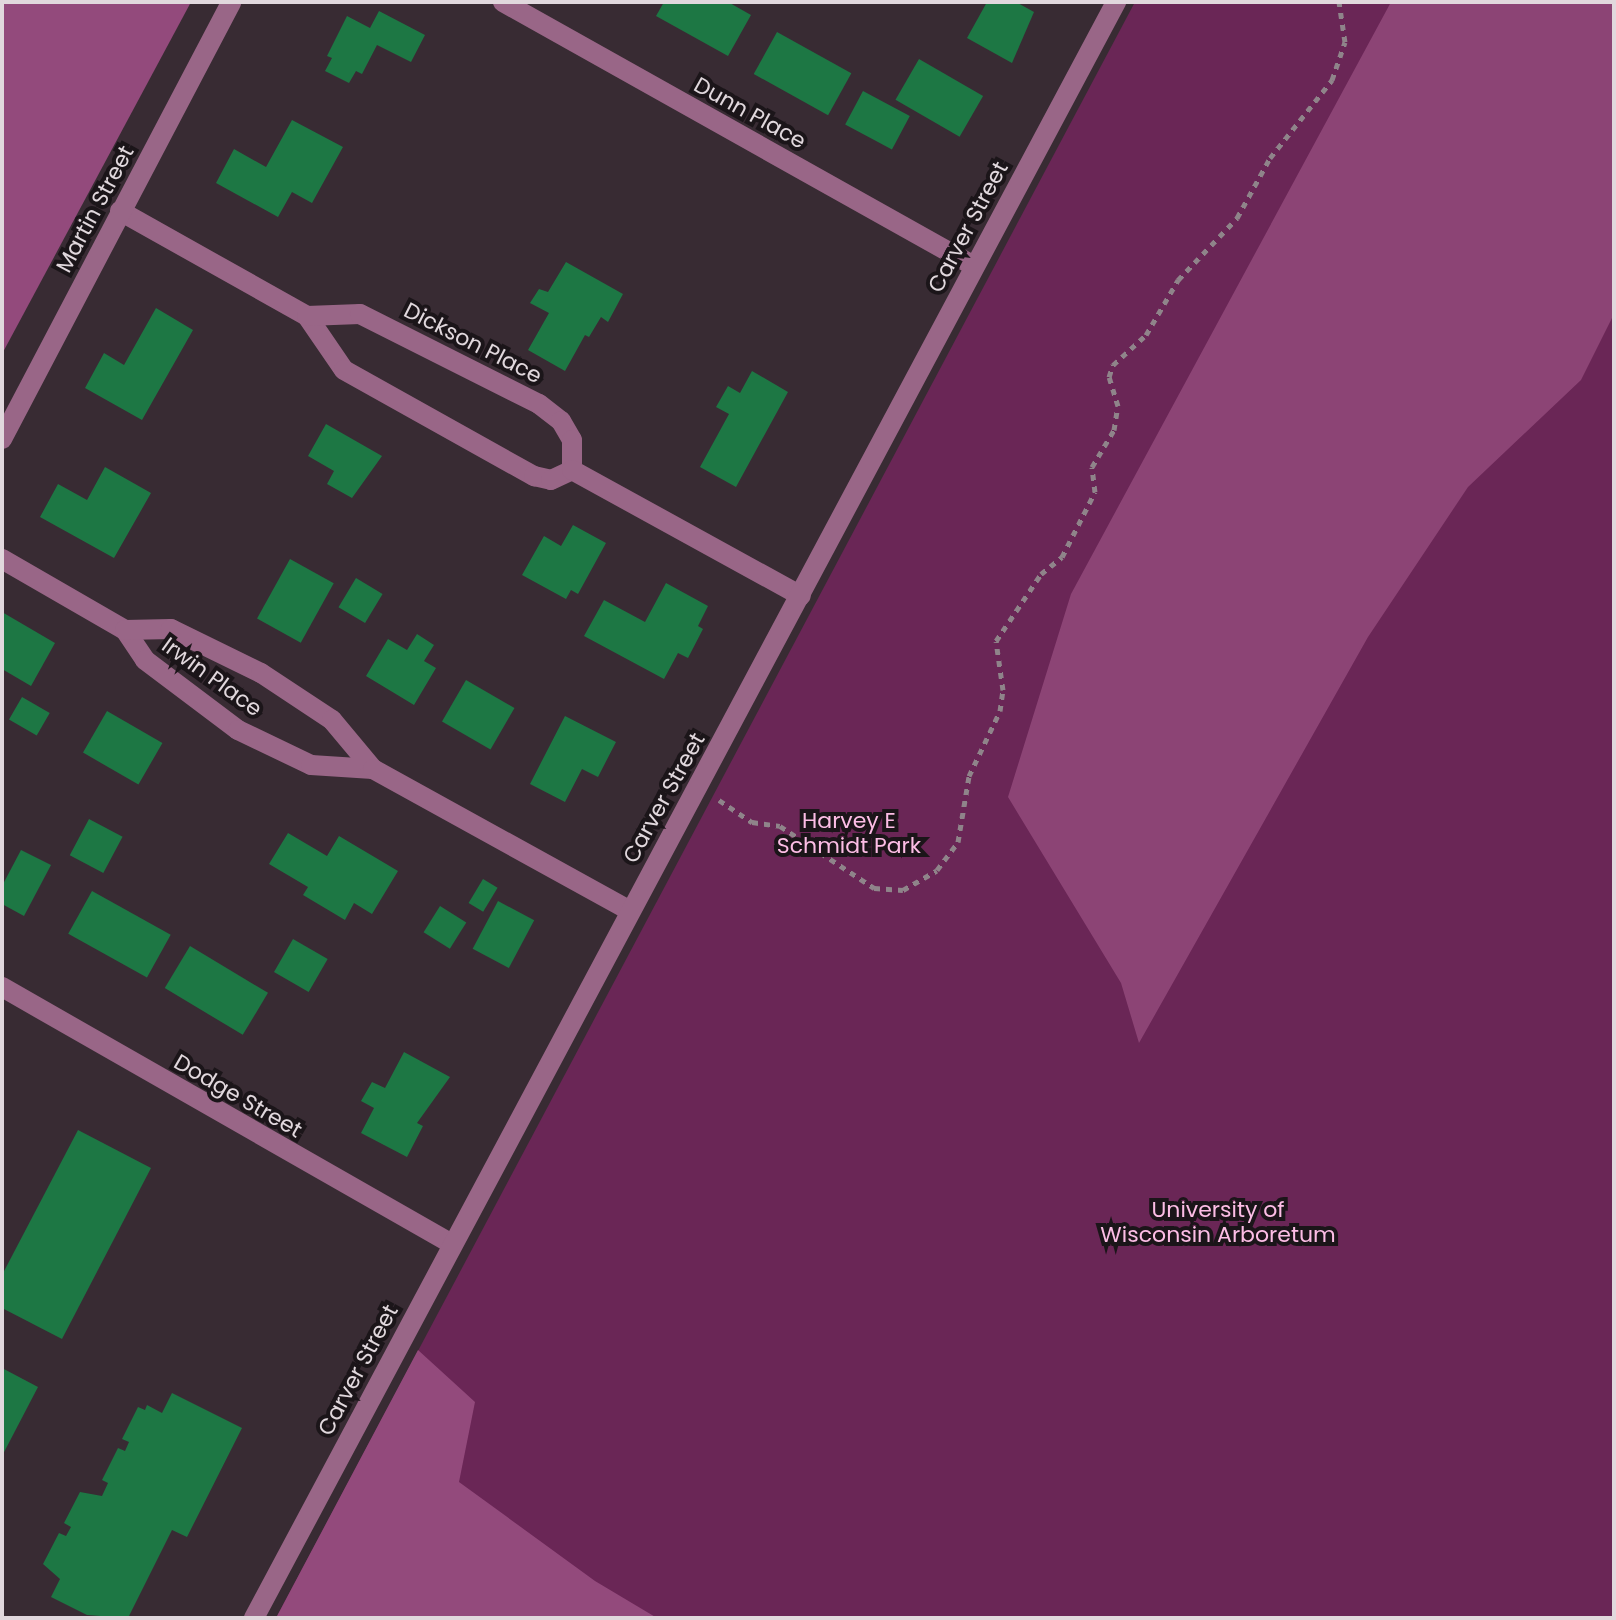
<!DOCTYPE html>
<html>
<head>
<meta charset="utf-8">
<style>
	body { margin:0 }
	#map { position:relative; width:1616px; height:1620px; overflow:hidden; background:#382b33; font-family:Poppins,sans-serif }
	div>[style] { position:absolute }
	.green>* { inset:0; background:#6a2656 }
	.forest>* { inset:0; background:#934a7c }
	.water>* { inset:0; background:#8c4475 }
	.building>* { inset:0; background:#1d7744; transform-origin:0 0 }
	.path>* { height:5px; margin-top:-2.5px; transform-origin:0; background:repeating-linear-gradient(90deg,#8f848a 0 6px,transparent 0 12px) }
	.minor>* { height:20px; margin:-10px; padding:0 10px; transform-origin:10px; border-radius:10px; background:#996687 }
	span { translate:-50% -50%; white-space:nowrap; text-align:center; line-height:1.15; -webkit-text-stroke:8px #1b1519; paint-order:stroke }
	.street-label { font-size:22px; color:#e1d8dd }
	.park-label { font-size:22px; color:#fcbde5 }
	.frame { position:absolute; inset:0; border:4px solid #e1d8dd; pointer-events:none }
</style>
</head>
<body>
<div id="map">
	<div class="green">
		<i style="clip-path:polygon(1135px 2px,1614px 2px,1614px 1618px,276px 1618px)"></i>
	</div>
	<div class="forest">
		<i style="clip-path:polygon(2px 2px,191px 2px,2px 354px)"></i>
		<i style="clip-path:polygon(418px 1350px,475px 1402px,459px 1482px,595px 1581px,657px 1618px,276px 1618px)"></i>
	</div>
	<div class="water">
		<i style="clip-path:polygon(1391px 2px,1614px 2px,1614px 314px,1581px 380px,1468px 487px,1368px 637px,1139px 1043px,1121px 983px,1008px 797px,1071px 594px)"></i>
	</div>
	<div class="building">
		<i style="clip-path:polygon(664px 2px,728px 2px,751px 15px,728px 56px,656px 16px)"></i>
		<i style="clip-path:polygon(987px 2px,1016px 2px,1034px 12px,1012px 63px,967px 38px)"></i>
		<i style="clip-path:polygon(379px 11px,425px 35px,411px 62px,377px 45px,362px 74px,356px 71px,349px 83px,325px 71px,332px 58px,327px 56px,347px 16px,370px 28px)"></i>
		<i style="left:777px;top:32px;width:85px;height:48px;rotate:29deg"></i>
		<i style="left:919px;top:59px;width:74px;height:47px;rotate:30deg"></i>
		<i style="left:863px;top:91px;width:53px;height:38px;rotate:28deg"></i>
		<i style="clip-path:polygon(292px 120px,343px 147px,312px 203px,292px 192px,278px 217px,216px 183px,234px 149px,266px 167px)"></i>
		<i style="clip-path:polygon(566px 262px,623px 294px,608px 322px,601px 317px,589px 337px,585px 335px,565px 371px,528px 350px,549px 313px,530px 303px,539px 289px,548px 292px)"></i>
		<i style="clip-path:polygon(156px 308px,193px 330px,142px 420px,85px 388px,104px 353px,124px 365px)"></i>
		<i style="clip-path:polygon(752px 371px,788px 392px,736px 487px,700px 467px,729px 414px,716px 407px,728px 386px,740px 393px)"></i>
		<i style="clip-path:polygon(326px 424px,382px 456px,352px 498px,327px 484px,334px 471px,308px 456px)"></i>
		<i style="clip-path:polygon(105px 467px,151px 493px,114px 558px,40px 517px,58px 484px,87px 500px)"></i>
		<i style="clip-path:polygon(573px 525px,606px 543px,578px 594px,571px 590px,566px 599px,522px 575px,544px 536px,561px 546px)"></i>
		<i style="left:290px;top:559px;width:50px;height:68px;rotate:29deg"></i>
		<i style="left:356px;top:578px;width:31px;height:34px;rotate:31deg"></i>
		<i style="clip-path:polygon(666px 583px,708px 606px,698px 626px,703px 629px,688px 658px,678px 653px,664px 679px,584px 636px,604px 600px,645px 622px)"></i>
		<i style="clip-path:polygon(2px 612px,55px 643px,31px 686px,2px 669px)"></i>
		<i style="clip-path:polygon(417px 634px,434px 645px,424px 661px,436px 668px,414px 705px,366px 676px,388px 639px,407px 650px)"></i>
		<i style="left:466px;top:680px;width:56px;height:48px;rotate:30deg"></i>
		<i style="left:22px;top:697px;width:32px;height:26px;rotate:30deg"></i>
		<i style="left:107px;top:711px;width:64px;height:48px;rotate:30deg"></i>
		<i style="clip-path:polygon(565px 716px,616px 742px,598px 777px,582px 769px,565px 802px,530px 784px)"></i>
		<i style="left:89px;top:819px;width:38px;height:41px;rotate:28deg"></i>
		<i style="clip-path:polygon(288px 833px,327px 856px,339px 836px,398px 871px,372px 914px,354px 903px,345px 920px,303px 895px,308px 887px,269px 864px)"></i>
		<i style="clip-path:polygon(21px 850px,51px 865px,24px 916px,2px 904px,2px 886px)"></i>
		<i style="left:483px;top:879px;width:17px;height:28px;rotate:31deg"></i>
		<i style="left:92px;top:891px;width:90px;height:49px;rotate:29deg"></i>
		<i style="left:498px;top:901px;width:41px;height:54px;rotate:28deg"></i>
		<i style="left:440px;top:906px;width:31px;height:31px;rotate:32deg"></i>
		<i style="left:293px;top:939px;width:40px;height:38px;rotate:30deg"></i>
		<i style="left:190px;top:946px;width:91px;height:49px;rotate:31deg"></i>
		<i style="clip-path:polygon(404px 1052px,450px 1077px,417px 1123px,423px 1126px,407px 1157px,361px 1133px,374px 1108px,361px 1101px,372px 1082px,385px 1088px)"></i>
		<i style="clip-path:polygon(78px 1130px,151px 1168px,62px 1339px,2px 1308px,2px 1275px)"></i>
		<i style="clip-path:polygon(2px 1368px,38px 1387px,2px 1456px)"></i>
		<i style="clip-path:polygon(172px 1393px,242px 1428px,187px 1537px,172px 1530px,128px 1618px,87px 1615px,51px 1597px,60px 1579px,43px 1564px,59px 1533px,66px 1536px,71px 1527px,64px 1523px,80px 1492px,102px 1496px,108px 1483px,102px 1480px,118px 1448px,125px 1451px,129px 1442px,122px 1439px,138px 1407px,145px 1410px,147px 1405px,162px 1413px)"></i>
	</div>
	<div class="path">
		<i style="left:719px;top:800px;width:40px;rotate:34deg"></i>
		<i style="left:752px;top:822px;width:28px;rotate:8deg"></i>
		<i style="left:780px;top:826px;width:113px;rotate:33.4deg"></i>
		<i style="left:874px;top:888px;width:29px;rotate:4deg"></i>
		<i style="left:903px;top:890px;width:39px;rotate:-30deg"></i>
		<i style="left:937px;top:870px;width:35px;rotate:-53deg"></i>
		<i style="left:958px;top:842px;width:67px;rotate:-80.5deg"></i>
		<i style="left:969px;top:776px;width:72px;rotate:-64.5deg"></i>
		<i style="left:1000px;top:711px;width:21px;rotate:-82deg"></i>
		<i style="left:1003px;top:690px;width:49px;rotate:-98.1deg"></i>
		<i style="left:996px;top:641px;width:81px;rotate:-56.1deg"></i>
		<i style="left:1041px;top:574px;width:27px;rotate:-39deg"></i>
		<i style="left:1062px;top:557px;width:73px;rotate:-63.1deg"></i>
		<i style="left:1095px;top:492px;width:25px;rotate:-97deg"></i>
		<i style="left:1092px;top:467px;width:43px;rotate:-59.3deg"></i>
		<i style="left:1114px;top:430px;width:24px;rotate:-81deg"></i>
		<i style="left:1118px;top:406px;width:30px;rotate:-107deg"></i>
		<i style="left:1109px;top:377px;width:13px;rotate:-72deg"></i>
		<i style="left:1113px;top:365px;width:45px;rotate:-42.3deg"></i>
		<i style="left:1146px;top:335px;width:64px;rotate:-59.8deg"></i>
		<i style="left:1178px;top:280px;width:86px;rotate:-46.4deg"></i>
		<i style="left:1237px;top:218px;width:68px;rotate:-61.2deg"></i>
		<i style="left:1270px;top:158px;width:100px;rotate:-51.5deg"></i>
		<i style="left:1332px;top:80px;width:40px;rotate:-71.1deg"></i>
		<i style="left:1345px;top:42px;width:40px;rotate:-98.5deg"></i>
	</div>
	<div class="minor">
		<i style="left:503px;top:2px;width:540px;rotate:29.27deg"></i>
		<i style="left:120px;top:211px;width:214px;rotate:29.3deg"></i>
		<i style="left:307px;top:316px;width:65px;rotate:55.6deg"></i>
		<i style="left:344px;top:370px;width:218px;rotate:29.2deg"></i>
		<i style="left:534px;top:476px;width:17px;rotate:13deg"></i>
		<i style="left:551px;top:480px;width:23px;rotate:-25deg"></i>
		<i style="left:307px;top:316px;width:53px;rotate:-2.2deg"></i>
		<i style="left:360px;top:314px;width:200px;rotate:26.7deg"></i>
		<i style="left:539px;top:404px;width:28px;rotate:38deg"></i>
		<i style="left:561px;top:421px;width:22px;rotate:60deg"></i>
		<i style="left:572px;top:440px;width:30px;rotate:90deg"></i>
		<i style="left:2px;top:439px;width:493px;rotate:-62.3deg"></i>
		<i style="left:572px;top:470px;width:261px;rotate:28.8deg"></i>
		<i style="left:2px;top:559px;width:142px;rotate:30deg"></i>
		<i style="left:125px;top:630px;width:36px;rotate:56deg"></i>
		<i style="left:145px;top:660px;width:116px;rotate:37deg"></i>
		<i style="left:238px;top:730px;width:81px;rotate:25.6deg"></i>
		<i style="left:311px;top:765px;width:62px;rotate:3.7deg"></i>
		<i style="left:125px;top:630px;width:46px;rotate:-1.2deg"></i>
		<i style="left:171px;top:629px;width:100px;rotate:26.1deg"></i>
		<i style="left:261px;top:673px;width:85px;rotate:33.5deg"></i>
		<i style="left:332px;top:720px;width:64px;rotate:50.1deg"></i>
		<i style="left:373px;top:769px;width:294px;rotate:28.9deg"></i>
		<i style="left:2px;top:987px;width:518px;rotate:29.73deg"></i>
		<i style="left:254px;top:1618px;width:1832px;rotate:-61.92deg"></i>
	</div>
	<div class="street-label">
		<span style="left:750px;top:113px;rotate:29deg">Dunn Place</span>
		<span style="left:95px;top:209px;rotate:-62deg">Martin Street</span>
		<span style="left:968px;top:227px;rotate:-62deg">Carver Street</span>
		<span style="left:473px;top:343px;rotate:27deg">Dickson Place</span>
		<span style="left:212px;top:677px;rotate:36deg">Irwin Place</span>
		<span style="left:664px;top:798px;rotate:-61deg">Carver Street</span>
		<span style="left:238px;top:1096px;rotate:30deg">Dodge Street</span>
		<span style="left:358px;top:1370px;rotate:-62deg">Carver Street</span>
	</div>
	<div class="park-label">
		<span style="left:849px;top:833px">Harvey E<br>Schmidt Park</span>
		<span style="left:1218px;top:1222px">University of<br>Wisconsin Arboretum</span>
	</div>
	<div class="frame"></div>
</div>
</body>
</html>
